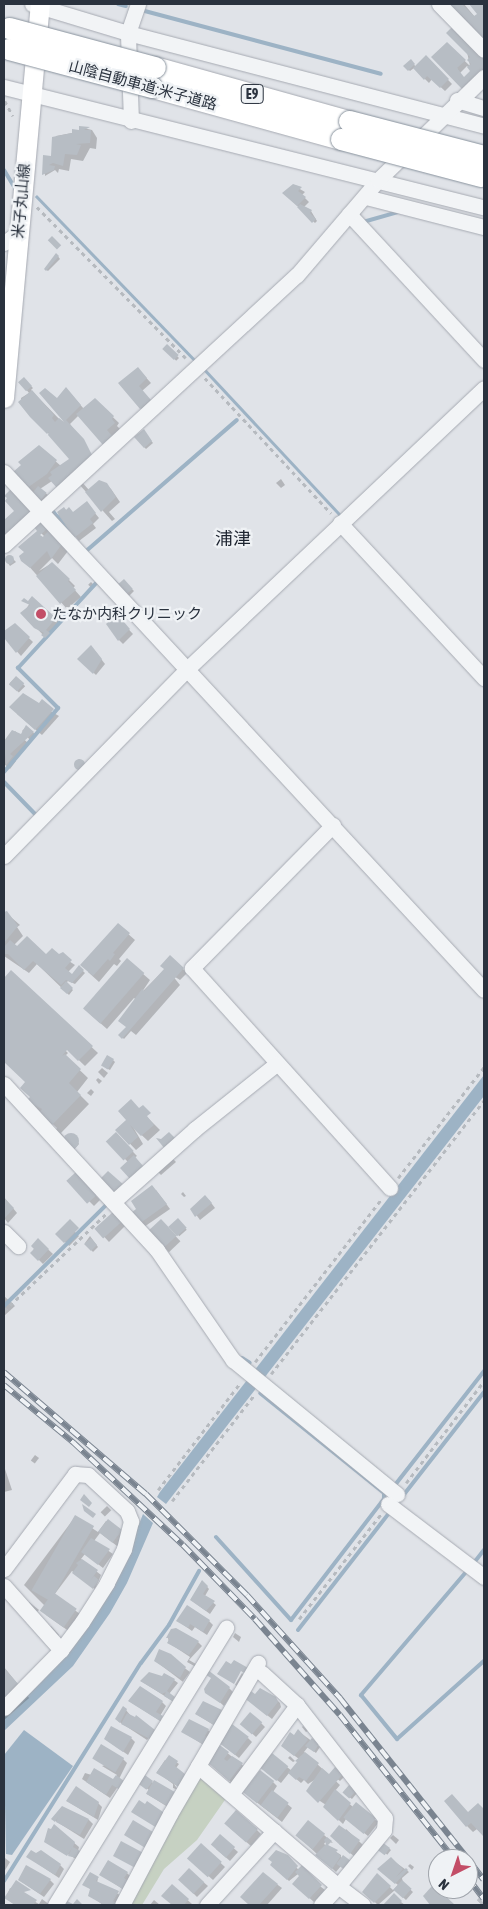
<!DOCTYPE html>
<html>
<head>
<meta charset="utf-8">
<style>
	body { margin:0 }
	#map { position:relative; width:488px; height:1909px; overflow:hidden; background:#e0e3e8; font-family:"Asap Condensed","Noto Sans JP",sans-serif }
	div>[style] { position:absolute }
	.green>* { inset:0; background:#c6d1c2 }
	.water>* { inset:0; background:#9db3c5; transform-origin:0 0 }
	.shadow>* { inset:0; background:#0003; transform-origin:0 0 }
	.stream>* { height:4px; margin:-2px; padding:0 2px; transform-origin:2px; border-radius:2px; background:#9db3c5 }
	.building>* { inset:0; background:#b7bdc4; transform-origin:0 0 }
	.round { border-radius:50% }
	.minor-tunnel>* { height:15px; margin-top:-7.5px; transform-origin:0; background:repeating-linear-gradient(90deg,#bcc0c6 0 15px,transparent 0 23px) }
	.path>* { height:2.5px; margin-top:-1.25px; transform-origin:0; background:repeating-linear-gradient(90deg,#b6babf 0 4px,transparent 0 8px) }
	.roads { filter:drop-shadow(0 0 1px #a6aab2) drop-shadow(0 0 1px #a6aab2) }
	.minor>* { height:15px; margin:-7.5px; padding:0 7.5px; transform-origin:7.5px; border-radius:7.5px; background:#f2f4f6 }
	.major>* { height:19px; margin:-9.5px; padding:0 9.5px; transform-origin:9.5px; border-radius:9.5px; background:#fff }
	.highway>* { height:21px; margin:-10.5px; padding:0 10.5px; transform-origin:10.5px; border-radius:10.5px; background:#fff }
	.rail>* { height:5.5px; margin-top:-2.75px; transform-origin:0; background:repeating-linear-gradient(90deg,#eff2f5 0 11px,#7a8490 0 22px); box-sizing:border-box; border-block:1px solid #7a8490 }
	.bridges { filter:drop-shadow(0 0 1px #88929d) drop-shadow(0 0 1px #88929d) }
	.highway-bridge>* { height:21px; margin:-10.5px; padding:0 10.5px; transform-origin:10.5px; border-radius:10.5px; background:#fff }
	.dots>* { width:14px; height:14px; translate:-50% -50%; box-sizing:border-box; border:2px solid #eff2f5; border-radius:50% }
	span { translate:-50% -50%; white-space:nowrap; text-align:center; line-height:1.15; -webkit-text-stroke:4.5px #eff2f5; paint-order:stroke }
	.shield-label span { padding:1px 4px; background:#eff2f5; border:1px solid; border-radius:4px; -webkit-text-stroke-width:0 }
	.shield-label { font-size:14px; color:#2a323e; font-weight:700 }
	.street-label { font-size:15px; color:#2a323e }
	.poi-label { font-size:15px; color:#2a323e }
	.left { translate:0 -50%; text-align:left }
	.quarter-label { font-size:18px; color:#1c232f }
	.frame { position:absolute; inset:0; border:5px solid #2a323e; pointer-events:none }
	.north { position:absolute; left:428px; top:1849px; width:50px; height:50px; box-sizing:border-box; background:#eff2f5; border:1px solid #a0a5ac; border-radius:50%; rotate:221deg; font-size:14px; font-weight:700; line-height:20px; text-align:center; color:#2a323e }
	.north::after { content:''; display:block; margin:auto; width:18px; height:22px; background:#c34e67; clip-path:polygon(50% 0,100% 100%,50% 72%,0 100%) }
</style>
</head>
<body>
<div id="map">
	<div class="green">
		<i style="clip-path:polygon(199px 1773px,227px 1797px,197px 1840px,164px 1869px,142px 1905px,135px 1905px,129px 1901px)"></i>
	</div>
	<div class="water">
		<i style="left:37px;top:195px;width:230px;height:3px;rotate:46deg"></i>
		<i style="left:203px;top:366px;width:203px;height:3px;rotate:47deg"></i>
		<i style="clip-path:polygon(484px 1075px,484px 1096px,166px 1504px,157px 1497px,160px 1492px)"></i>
		<i style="clip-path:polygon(143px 1514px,153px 1523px,127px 1583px,110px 1613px,73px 1666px,4px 1731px,4px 1716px,63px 1658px,130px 1547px)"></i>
		<i style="clip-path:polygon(24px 1730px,73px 1766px,12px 1855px,6px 1854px,4px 1755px)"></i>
	</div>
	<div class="shadow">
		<i style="clip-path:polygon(444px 4px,464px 4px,475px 17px,479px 14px,472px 4px,484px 4px,484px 23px,479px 21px,484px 27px,484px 43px)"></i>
		<i style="clip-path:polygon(447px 44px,470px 66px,467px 52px,484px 56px,484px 76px,481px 79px,467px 66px,460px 73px,466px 90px)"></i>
		<i style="clip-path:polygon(426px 57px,452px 84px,445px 91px,432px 79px,429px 83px,414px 68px,410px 71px,405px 66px,411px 61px,416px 67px)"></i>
		<i style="clip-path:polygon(80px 127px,92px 130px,97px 138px,96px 149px,90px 148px,83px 161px,71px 159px,69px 171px,59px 169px,58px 173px,55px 170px,45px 176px,44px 157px,53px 160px,56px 136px,82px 131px)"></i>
		<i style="clip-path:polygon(293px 185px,305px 192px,302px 195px,309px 202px,303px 208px,311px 211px,317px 221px,315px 223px,284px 193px)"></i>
		<i style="clip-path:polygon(57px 255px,60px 259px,48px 271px,45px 269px)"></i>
		<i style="left:167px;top:346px;width:17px;height:4px;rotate:45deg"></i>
		<i style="clip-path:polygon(141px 372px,151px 383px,142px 391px,154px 405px,141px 409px,120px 383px)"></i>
		<i style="clip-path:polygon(24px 379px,33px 388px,31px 390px,64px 424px,68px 423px,41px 393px,58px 400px,70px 393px,84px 409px,95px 400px,119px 423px,117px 426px,121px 430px,113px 437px,79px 415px,70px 424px,97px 462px,50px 435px,22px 406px,21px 398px,29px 393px,20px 382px)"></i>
		<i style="clip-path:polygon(145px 433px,153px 443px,146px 449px,136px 438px)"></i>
		<i style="clip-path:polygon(39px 447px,61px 466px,52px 481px,40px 489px,48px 495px,43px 502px,28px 487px)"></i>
		<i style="clip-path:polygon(281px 479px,285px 485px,281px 488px,276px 483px)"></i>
		<i style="clip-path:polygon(81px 481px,89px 490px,106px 484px,111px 489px,120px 502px,109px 512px,115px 519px,112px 521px,78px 483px)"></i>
		<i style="clip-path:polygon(90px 507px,99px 518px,93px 524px,96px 528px,79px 541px,58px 515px,64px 509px,74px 513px)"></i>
		<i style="clip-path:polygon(41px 522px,68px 551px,58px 564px,52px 558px,39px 571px,52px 563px,75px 586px,73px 588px,81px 597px,67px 609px,26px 563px,44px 536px,35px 527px)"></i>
		<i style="clip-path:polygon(10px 556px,16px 562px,10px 566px,5px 559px)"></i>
		<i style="clip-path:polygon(110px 574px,120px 585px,124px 581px,134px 591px,128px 597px)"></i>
		<i style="left:91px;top:582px;width:6px;height:4px;rotate:45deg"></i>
		<i style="clip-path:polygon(33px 598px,60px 623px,47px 639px,23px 614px)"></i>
		<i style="clip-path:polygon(120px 620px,133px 634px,123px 644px,119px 640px)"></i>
		<i style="clip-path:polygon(15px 625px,33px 642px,21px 656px,4px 637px)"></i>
		<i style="clip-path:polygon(95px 651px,105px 664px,96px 675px,79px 659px)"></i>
		<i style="left:16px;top:677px;width:13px;height:9px;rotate:45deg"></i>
		<i style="clip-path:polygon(39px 705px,59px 716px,42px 735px,17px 714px)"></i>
		<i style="clip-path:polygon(26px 727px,35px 734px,30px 740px,22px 731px)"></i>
		<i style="clip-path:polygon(15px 731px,28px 743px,14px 759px,16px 761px,10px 769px,4px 764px,4px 743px)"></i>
		<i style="left:79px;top:759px;width:10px;height:6px;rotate:45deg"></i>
		<i style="clip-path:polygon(4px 911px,20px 925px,17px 927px,23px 936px,14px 945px,46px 956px,52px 950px,75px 965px,68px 972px,72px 976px,79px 967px,85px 973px,75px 984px,68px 981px,66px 983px,73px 990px,69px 995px,37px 964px,29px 973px,4px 956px)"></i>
		<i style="clip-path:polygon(118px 925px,135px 940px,119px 959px,121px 961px,117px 966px,114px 964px,99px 982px,88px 972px)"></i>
		<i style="clip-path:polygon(127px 960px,150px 980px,142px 992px,165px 969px,183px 969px,187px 973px,180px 980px,172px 975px,180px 985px,136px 1035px,131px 1031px,124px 1039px,120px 1035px,127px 1027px,138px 1001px,134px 998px,107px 1029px,91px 1015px)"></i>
		<i style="clip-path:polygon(11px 972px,98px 1053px,85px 1066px,4px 989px,4px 980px)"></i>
		<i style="clip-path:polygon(4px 993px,68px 1053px,65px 1056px,88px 1078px,77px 1092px,89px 1104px,61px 1133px,65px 1138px,73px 1134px,79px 1144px,73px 1151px,55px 1131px,57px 1128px,28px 1101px,31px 1097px,27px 1082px,4px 1060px,4px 999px,21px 1012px)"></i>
		<i style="clip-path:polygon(113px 1060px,115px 1062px,110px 1070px,106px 1068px)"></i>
		<i style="clip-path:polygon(102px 1068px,108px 1073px,104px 1078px,98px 1072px)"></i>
		<i style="clip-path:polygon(98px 1078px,102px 1081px,99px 1084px,96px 1080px)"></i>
		<i style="clip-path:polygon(91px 1089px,94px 1092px,91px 1096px,87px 1093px)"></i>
		<i style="clip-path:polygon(131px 1101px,160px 1130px,148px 1141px,133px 1127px,143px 1144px,136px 1150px,117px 1130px,128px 1120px)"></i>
		<i style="clip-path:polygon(116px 1134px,137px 1156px,128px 1162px,109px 1143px)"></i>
		<i style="clip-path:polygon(170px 1156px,176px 1162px,161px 1175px,156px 1170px)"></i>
		<i style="clip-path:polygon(80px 1178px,100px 1200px,94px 1206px,69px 1181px)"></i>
		<i style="clip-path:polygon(156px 1190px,170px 1209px,144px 1227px,140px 1223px)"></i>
		<i style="clip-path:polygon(183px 1192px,186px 1196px,184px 1197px,181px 1194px)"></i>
		<i style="clip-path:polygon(4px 1197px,17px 1213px,8px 1223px,4px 1218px)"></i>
		<i style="clip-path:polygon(209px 1200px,215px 1208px,200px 1220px,192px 1209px)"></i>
		<i style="clip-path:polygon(115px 1214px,125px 1226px,109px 1242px,97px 1229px)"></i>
		<i style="left:178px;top:1220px;width:13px;height:10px;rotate:48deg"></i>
		<i style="left:161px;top:1221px;width:28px;height:16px;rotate:46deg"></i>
		<i style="left:67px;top:1224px;width:17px;height:14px;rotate:45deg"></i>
		<i style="clip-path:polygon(90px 1236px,98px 1247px,93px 1252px,85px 1243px)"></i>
		<i style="clip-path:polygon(38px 1240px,53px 1254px,43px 1264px,32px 1253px)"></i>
		<i style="clip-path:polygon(4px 1296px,15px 1306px,4px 1316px)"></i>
		<i style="left:35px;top:1455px;width:5px;height:7px;rotate:37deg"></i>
		<i style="clip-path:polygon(4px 1466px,12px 1490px,4px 1492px,4px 1501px)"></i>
		<i style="left:107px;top:1506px;width:6px;height:9px;rotate:45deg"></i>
		<i style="clip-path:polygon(75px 1517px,98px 1532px,106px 1521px,125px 1535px,117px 1546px,100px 1533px,94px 1541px,113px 1554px,103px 1568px,85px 1554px,81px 1559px,101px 1575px,95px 1589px,72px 1571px,54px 1595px,80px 1614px,70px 1632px,46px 1615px,45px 1606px,24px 1585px)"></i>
		<i style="clip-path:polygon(202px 1581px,209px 1589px,205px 1596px,216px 1605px,210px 1614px,191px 1600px)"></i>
		<i style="clip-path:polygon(29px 1602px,39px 1610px,37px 1612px,28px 1604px)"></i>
		<i style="clip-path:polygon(178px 1621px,209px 1621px,213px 1625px,207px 1635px,195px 1627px,192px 1631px)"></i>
		<i style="left:51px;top:1626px;width:12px;height:2px;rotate:48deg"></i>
		<i style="clip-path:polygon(235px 1633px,241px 1637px,239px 1642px,233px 1637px)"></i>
		<i style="clip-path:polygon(168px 1638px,198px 1642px,202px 1646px,189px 1660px,196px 1664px,196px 1667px,187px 1662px,190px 1657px,169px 1643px)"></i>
		<i style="left:162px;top:1651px;width:35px;height:12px;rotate:37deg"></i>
		<i style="clip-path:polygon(4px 1667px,29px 1698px,4px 1720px)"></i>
		<i style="clip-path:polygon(242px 1673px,245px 1676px,239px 1687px,235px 1685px)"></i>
		<i style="clip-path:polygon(174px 1680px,178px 1683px,169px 1694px,174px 1702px,141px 1681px)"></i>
		<i style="clip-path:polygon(229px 1688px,233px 1692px,224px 1706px,209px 1693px)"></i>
		<i style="clip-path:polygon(255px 1696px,275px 1698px,280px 1703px,281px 1707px,272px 1719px,248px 1700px)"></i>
		<i style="clip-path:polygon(129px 1701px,162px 1702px,166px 1706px,160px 1716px,162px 1722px)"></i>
		<i style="clip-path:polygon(203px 1703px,220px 1729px,196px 1714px)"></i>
		<i style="clip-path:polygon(126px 1710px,149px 1738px,147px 1740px,118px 1721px)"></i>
		<i style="clip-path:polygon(261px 1723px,265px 1727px,256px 1737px,246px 1728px)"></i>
		<i style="clip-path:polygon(303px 1726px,308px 1731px,306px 1732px,302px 1727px)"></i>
		<i style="clip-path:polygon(208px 1730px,212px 1734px,210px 1749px,183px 1732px)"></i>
		<i style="clip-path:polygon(298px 1731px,320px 1747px,316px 1753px,308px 1747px,304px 1752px,340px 1785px,335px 1791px,353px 1807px,379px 1822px,368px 1836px,346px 1819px,343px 1824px,325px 1807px,326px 1805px,311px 1795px,316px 1779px,308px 1784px,304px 1780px,301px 1783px,289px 1773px,281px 1783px,266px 1772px,287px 1767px,292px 1771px,298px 1763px,299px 1759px,287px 1750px)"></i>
		<i style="clip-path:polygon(131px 1738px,135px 1742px,128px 1755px,105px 1739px)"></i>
		<i style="clip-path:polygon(248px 1738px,252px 1742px,239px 1758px,224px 1746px)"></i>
		<i style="clip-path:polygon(220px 1747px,246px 1768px,233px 1784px,212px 1765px)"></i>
		<i style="clip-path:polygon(290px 1756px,295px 1761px,293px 1762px,288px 1758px)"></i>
		<i style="clip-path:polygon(169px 1757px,179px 1764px,176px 1768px,185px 1775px,185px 1791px,174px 1784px,178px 1790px,173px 1788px,173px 1784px,157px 1772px,165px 1760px,172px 1765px)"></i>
		<i style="clip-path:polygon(123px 1759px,127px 1763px,119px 1779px,121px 1790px,117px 1788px,110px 1798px,82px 1779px,85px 1773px,115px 1782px,117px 1775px,102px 1766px)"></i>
		<i style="clip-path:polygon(335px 1769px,344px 1777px,340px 1781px,331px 1774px)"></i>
		<i style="clip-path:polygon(152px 1782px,153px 1783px,171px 1809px,147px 1794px,149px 1790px,142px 1785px)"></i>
		<i style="clip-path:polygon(273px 1782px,277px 1786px,273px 1792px,292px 1808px,282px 1822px,250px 1797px)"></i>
		<i style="clip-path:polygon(349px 1786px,357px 1793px,352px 1799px,344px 1793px)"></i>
		<i style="clip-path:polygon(67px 1801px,98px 1803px,102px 1807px,98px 1820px)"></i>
		<i style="clip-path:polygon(478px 1804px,484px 1810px,484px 1836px,477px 1829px,473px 1832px,467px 1826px,468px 1813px)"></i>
		<i style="clip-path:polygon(54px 1816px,89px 1820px,93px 1824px,84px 1839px,54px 1820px)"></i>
		<i style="clip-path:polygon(54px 1826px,79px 1847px,76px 1859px,45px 1841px)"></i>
		<i style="clip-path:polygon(230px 1828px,257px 1830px,261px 1834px,251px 1846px)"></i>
		<i style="clip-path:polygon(346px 1829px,363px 1845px,355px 1857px,339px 1844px)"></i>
		<i style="clip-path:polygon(324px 1835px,333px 1843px,326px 1841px,324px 1844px,341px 1855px,341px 1866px,336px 1872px,301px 1839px)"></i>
		<i style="clip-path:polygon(393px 1835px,399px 1840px,396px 1844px,390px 1838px)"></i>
		<i style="clip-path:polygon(220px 1836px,238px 1852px,230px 1861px,216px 1849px)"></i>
		<i style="left:383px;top:1844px;width:10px;height:6px;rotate:37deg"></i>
		<i style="clip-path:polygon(201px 1845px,225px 1867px,213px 1880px,193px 1862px)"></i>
		<i style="clip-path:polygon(276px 1852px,325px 1890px,314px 1902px,298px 1888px,301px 1876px,298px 1874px,289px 1881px,272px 1865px)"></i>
		<i style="clip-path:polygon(5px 1858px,10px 1862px,4px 1872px,4px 1860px)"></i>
		<i style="clip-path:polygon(391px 1859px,409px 1872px,402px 1878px,403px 1883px,413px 1892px,406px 1900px,395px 1890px,378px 1905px,364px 1892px,377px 1875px,393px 1890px,398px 1885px,383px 1873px)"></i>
		<i style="clip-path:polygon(34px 1861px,60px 1865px,64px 1869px,59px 1878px)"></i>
		<i style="clip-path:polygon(410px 1864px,414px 1867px,412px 1870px,408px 1866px)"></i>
		<i style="clip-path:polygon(189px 1870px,208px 1886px,197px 1897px,181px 1881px)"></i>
		<i style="clip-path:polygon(127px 1873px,131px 1877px,124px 1890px,100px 1874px)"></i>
		<i style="clip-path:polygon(263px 1874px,282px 1888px,267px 1905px,251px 1905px,242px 1897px)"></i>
		<i style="clip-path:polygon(98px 1878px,97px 1883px,122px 1896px,117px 1905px,103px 1905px,90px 1895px,92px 1890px,86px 1886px)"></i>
		<i style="clip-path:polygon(19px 1880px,50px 1880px,54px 1884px,44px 1897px)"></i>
		<i style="clip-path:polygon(172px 1886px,192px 1904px,191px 1905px,173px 1905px,163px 1896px)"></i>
		<i style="clip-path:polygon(10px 1888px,39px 1904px,42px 1899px,50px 1905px,15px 1905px,6px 1898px)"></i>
		<i style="clip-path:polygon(394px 1895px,401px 1902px,405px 1905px,385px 1905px)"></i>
		<i style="clip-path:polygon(154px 1900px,160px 1905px,150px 1905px)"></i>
	</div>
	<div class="stream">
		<i style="left:118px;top:4px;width:8px;rotate:14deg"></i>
		<i style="left:141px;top:10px;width:248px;rotate:14.9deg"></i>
		<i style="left:4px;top:170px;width:21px;rotate:59deg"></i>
		<i style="left:363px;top:222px;width:37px;rotate:-16deg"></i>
		<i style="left:51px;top:509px;width:26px;rotate:51deg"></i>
		<i style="left:85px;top:552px;width:201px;rotate:-41deg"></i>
		<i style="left:4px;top:772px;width:84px;rotate:-49.8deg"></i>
		<i style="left:58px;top:708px;width:57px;rotate:-135deg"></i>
		<i style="left:18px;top:668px;width:117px;rotate:-47.4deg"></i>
		<i style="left:4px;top:782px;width:47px;rotate:45.9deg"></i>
		<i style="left:4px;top:1306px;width:146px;rotate:-44.7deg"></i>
		<i style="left:242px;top:1358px;width:9px;rotate:32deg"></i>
		<i style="left:395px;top:1485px;width:145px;rotate:-52deg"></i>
		<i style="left:402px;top:1497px;width:133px;rotate:-52deg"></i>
		<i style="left:216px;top:1537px;width:112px;rotate:47.9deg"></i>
		<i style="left:291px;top:1620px;width:153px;rotate:-52.5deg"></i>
		<i style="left:384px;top:1499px;width:6px;rotate:-90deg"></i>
		<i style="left:384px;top:1493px;width:159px;rotate:-141.1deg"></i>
		<i style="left:473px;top:1564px;width:18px;rotate:-52deg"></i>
		<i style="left:466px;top:1572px;width:162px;rotate:130.5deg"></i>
		<i style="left:361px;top:1695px;width:57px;rotate:50.7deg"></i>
		<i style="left:397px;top:1739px;width:117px;rotate:-41.9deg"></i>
		<i style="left:298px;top:1630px;width:150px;rotate:-52.1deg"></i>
		<i style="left:4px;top:1881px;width:257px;rotate:-57.9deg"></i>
		<i style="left:141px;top:1663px;width:47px;rotate:-53.6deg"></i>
		<i style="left:169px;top:1625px;width:62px;rotate:-60.9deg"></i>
	</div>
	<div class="building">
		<i style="clip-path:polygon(443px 4px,462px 4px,474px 16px,477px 14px,469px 4px,484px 4px,484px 45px)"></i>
		<i style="clip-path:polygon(455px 24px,484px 54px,484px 68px,463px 90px,431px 57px,447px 42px,466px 60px,457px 68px,464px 77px,470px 71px,467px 67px,471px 64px,467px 60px,470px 57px,446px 33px)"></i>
		<i style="clip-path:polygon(426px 55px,449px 79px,440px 88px,427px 76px,424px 80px,413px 68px)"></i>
		<i style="clip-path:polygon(411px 59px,415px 64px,408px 71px,403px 66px)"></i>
		<i style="clip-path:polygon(79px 126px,90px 127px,84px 130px,91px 130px,90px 143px,76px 144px,81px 145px,77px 155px,65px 154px,63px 166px,53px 163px,49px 165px,55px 166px,54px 170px,42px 175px,43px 155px,51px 156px,52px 137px,72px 133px,72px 129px,79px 130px)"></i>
		<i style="clip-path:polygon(293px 184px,302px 187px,298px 191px,306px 197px,297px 206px,282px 193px)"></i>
		<i style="clip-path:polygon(300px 204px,312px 210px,310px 213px,316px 219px,312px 223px,297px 207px)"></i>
		<i style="left:52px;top:236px;width:13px;height:6px;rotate:45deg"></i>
		<i style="clip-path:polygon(56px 253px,59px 256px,46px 271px,44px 269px)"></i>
		<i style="left:167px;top:344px;width:16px;height:7px;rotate:43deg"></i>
		<i style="clip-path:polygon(138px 367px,147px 378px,139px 386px,151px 400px,140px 409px,118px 383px)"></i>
		<i style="left:24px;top:377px;width:12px;height:8px;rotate:48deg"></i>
		<i style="clip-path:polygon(66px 387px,81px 405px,66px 420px,84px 439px,92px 455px,57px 488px,48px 478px,52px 475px,50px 472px,69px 459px,48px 435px,49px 432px,47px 434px,30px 417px,18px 402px,32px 390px,54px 415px,52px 418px,55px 422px,59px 418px,64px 422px,39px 393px,45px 388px,57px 398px)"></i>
		<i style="clip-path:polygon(95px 398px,114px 416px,112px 419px,115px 423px,107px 430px,113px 437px,103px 445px,76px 414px)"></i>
		<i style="clip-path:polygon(144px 429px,152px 441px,144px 448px,134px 437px)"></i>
		<i style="clip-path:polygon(39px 445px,57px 460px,47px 474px,27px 488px,13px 472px,21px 465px,18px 462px)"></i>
		<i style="clip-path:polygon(99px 480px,107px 483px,116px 497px,101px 512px,85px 492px)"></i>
		<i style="left:38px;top:486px;width:11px;height:11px;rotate:38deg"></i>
		<i style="clip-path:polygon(11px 489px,32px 511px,4px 538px,4px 520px,14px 511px,5px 501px,7px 498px,4px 496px)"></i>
		<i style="clip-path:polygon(87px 501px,96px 513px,90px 519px,93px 523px,74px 538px,57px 512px,64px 507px,66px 510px,69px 507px,73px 512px)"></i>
		<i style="clip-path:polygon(41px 520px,48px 528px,40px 535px,43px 537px,49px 530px,62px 544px,51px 559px,47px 551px,30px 568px,21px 561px,19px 556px,24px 552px,18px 547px,37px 531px,34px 527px)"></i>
		<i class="round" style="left:4.5px;top:554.5px;width:9px;height:9px"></i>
		<i style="clip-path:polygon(52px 562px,70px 579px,68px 581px,76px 590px,60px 604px,36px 576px)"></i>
		<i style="left:124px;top:579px;width:13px;height:11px;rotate:48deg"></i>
		<i style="clip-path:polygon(32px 596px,56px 618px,46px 630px,50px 633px,45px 638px,41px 635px,44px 633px,34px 628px,20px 613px,30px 605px,21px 601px,24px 598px,28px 601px)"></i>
		<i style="clip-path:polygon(117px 614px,130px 629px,118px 641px,106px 624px)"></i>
		<i style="clip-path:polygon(15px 623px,30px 637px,16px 653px,4px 638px,4px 631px)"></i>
		<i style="clip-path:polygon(91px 645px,102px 659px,93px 674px,77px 659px)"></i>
		<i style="left:16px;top:676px;width:11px;height:11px;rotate:41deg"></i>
		<i style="clip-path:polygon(23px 693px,39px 703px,42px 699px,54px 709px,35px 730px,9px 707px)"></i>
		<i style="clip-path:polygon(26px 725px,34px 732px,10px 754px,13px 756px,6px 765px,4px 741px,12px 730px,21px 734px)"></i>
		<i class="round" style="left:73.5px;top:758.5px;width:11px;height:11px"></i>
		<i style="clip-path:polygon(7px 911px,18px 926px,4px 943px,4px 912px)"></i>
		<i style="clip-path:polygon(118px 923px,130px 933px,113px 953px,115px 954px,110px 961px,108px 959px,93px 976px,80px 965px)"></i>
		<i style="clip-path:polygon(27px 936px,46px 954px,52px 948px,59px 954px,63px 952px,72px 960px,65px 968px,72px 974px,79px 965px,84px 970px,72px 983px,66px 980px,61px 985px,33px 961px,24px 970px,8px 954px,4px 954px,4px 947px,10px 940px,17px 946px)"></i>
		<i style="clip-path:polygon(170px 955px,184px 968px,122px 1039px,118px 1035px,126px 1027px,118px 1021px,142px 989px,144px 991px,164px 969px,160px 966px)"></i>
		<i style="left:127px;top:958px;width:23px;height:67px;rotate:41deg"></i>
		<i style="clip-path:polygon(11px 970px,93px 1046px,78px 1061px,67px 1050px,62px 1056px,65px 1054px,81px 1069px,69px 1083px,81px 1095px,52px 1125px,39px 1113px,42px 1109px,26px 1101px,30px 1097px,20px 1088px,25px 1082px,4px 1062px,4px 978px)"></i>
		<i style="clip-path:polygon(66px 981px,73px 988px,67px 994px,60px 988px)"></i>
		<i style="left:107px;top:1055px;width:8px;height:12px;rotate:30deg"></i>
		<i style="clip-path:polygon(131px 1099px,139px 1108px,143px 1105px,151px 1113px,147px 1116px,154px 1125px,141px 1136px,130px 1125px,138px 1137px,129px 1145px,115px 1130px,126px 1120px,118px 1111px)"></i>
		<i style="left:116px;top:1132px;width:26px;height:14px;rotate:47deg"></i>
		<i style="clip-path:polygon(169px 1132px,176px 1139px,165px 1149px,156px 1138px,161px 1139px)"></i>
		<i class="round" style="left:63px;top:1133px;width:16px;height:16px"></i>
		<i style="clip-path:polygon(134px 1155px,137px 1159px,133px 1163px,137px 1159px,144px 1167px,130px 1179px,120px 1168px)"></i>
		<i style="clip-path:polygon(108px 1171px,124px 1185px,113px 1193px,100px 1179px)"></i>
		<i style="left:76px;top:1172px;width:31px;height:13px;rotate:48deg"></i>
		<i style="clip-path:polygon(152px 1185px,167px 1204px,139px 1224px,131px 1213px,136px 1209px,131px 1201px)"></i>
		<i style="clip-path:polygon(205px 1195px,212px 1203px,195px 1217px,190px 1209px)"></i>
		<i style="clip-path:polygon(4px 1198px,14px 1208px,4px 1219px)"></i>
		<i style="left:113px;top:1212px;width:13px;height:25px;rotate:48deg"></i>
		<i style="left:178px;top:1218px;width:13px;height:13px;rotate:48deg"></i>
		<i style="clip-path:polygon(70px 1219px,79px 1228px,64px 1243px,55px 1234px,67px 1222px,73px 1229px,67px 1222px)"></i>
		<i style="left:161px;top:1219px;width:23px;height:18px;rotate:47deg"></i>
		<i style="clip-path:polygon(38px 1238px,49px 1249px,38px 1261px,30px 1253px,34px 1249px,31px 1246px)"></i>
		<i style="clip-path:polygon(91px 1238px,97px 1245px,91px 1251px,84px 1244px)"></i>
		<i style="clip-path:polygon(84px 1494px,92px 1503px,89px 1507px,80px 1500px)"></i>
		<i style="clip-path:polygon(82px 1504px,96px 1514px,93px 1518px,84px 1511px)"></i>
		<i style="left:75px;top:1515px;width:22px;height:87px;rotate:30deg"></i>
		<i style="left:108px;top:1519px;width:18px;height:16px;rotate:38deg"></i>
		<i style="clip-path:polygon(91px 1538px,110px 1549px,98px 1565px,81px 1552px)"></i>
		<i style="clip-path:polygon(82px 1559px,98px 1570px,90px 1581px,94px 1576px,99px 1580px,93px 1589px,72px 1573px,78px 1565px,76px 1563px)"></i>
		<i style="clip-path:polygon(202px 1580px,208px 1586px,203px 1594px,215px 1601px,206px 1611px,190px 1600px)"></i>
		<i style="left:53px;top:1592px;width:29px;height:23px;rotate:35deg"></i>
		<i style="clip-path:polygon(187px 1605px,210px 1620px,203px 1632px,190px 1624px,188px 1628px,176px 1621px)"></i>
		<i style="clip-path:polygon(176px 1628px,199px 1641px,189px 1655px,167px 1643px,170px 1638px,166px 1638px,171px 1629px)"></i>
		<i style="clip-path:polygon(159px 1649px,171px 1654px,186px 1667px,180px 1678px,154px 1661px)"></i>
		<i style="clip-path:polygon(234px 1660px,250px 1669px,247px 1675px,241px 1671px,234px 1684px,217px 1674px,226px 1661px,231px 1664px)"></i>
		<i style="clip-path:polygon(4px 1668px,19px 1685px,4px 1698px)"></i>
		<i style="clip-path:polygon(208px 1670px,230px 1687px,220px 1703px,205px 1693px,204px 1689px,211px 1678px,206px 1675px)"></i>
		<i style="clip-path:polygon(149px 1672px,162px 1676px,164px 1673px,175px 1679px,167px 1691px,175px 1697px,172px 1701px,164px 1696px,166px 1692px,162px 1694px,140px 1681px)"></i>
		<i style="clip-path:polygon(140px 1686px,163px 1701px,156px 1712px,163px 1716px,160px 1721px,128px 1701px)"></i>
		<i style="clip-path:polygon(260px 1688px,276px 1697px,278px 1702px,267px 1716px,243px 1697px,248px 1689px,255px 1694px)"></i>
		<i style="clip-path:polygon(203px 1701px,222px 1710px,216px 1726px,195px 1714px)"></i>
		<i style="clip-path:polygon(123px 1706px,127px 1709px,120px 1723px,115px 1719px)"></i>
		<i style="left:250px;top:1712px;width:16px;height:16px;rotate:40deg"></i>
		<i style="clip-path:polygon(127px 1713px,135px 1717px,136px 1715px,155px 1730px,150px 1739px,121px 1724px)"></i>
		<i style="clip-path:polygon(189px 1719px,209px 1729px,205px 1736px,210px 1739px,206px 1746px,181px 1732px)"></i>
		<i style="left:232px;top:1724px;width:21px;height:23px;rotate:37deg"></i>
		<i style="clip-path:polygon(111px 1726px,132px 1737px,123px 1752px,104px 1739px)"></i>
		<i style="clip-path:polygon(298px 1729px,308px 1740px,294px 1756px,281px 1746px,290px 1732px,294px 1735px)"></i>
		<i style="clip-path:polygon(312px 1738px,319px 1744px,314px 1752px,305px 1746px)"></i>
		<i style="clip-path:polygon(217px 1743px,229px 1752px,224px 1759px,227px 1761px,232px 1756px,243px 1763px,229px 1781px,206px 1761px)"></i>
		<i style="left:101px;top:1744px;width:27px;height:17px;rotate:31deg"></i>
		<i style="clip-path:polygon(305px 1752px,319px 1763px,306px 1781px,299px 1777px,296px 1780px,288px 1773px,297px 1762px,295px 1761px)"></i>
		<i style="left:272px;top:1753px;width:21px;height:19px;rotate:39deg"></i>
		<i style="clip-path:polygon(169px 1755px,178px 1761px,175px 1766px,185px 1774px,181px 1788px,156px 1773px)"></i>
		<i style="clip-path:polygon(335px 1767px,343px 1774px,318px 1803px,306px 1791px,322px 1768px,329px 1774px)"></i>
		<i style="clip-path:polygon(94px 1768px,113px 1779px,116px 1775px,124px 1781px,119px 1789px,112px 1785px,106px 1795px,86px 1782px)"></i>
		<i style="left:260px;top:1770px;width:18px;height:28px;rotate:38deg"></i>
		<i style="left:145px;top:1775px;width:10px;height:11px;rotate:37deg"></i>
		<i style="left:154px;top:1780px;width:24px;height:16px;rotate:30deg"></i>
		<i style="left:349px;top:1785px;width:9px;height:10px;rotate:41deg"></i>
		<i style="clip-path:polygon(76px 1786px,99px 1802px,94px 1817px,66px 1801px)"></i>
		<i style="clip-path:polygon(335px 1789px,351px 1803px,338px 1821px,323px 1807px)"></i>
		<i style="left:272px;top:1790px;width:21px;height:19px;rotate:37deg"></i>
		<i style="clip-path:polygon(452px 1794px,468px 1812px,478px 1803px,484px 1809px,483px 1836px,471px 1823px,466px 1827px,444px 1801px)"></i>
		<i style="clip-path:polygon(139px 1800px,145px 1804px,147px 1801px,166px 1814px,157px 1828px,131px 1812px)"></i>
		<i style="left:356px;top:1802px;width:26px;height:20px;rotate:39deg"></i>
		<i style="clip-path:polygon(62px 1806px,89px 1819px,80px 1835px,56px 1822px,58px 1817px,55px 1822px,51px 1819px)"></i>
		<i style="left:236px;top:1810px;width:29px;height:18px;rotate:41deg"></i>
		<i style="clip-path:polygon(133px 1820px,153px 1832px,147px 1849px,124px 1835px)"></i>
		<i style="left:308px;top:1820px;width:22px;height:20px;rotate:39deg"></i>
		<i style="clip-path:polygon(54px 1824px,75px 1842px,73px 1847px,80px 1851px,77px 1858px,68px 1856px,72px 1848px,67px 1856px,44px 1842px,48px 1828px,51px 1829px)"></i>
		<i style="clip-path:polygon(339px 1825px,360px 1840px,350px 1854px,330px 1836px)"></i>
		<i style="left:220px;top:1834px;width:20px;height:14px;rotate:41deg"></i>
		<i style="clip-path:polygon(327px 1837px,332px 1841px,328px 1845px,338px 1850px,336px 1852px,341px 1856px,332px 1869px,315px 1855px,326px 1844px,324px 1840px)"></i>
		<i style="left:121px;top:1841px;width:26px;height:17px;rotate:28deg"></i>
		<i style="left:382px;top:1842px;width:10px;height:9px;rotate:37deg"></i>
		<i style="left:201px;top:1843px;width:28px;height:21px;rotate:42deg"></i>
		<i style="clip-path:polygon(31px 1850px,36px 1853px,41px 1850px,61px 1864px,55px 1875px,26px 1857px)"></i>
		<i style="clip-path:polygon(276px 1850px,288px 1855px,298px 1866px,287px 1880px,270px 1865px,272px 1862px,268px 1859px)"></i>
		<i style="left:343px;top:1855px;width:10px;height:11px;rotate:37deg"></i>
		<i style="clip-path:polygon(391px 1857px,403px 1869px,396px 1877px,406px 1868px,408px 1870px,395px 1884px,377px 1869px)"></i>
		<i style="clip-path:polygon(108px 1860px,128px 1872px,124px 1878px,128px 1881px,123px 1889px,99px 1875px)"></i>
		<i style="clip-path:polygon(26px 1865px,51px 1879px,40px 1894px,18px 1880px)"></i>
		<i style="clip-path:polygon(302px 1865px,322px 1885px,309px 1899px,292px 1884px,299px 1876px,295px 1872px)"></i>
		<i style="left:189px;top:1868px;width:21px;height:16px;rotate:43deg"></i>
		<i style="clip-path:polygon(90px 1872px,99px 1877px,96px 1881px,119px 1891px,113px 1901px,120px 1905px,104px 1905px,88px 1896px,90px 1889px,82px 1885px)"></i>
		<i style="clip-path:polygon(263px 1872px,278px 1884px,259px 1905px,249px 1905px,240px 1897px)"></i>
		<i style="clip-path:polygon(377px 1873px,391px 1886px,374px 1903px,362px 1892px)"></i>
		<i style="clip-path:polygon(16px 1880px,31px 1890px,24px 1892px,37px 1900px,33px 1905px,15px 1905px,4px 1898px)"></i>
		<i style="left:402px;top:1880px;width:13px;height:13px;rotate:42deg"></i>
		<i style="clip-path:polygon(172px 1884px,189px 1899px,184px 1905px,172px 1905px,161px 1896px)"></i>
		<i style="clip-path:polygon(432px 1886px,436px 1887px,455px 1905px,430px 1905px,423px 1896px)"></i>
		<i style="clip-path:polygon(394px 1893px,402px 1901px,398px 1905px,383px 1905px)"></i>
		<i style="clip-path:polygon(77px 1899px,83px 1905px,65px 1905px,67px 1901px,73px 1904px)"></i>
	</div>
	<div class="minor-tunnel">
		<i style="left:482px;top:1905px;width:3px;rotate:-45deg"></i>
	</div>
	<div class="path">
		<i style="left:5px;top:101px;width:17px;rotate:62deg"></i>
		<i style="left:37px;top:207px;width:212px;rotate:45.4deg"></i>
		<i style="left:205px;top:378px;width:185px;rotate:47deg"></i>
		<i style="left:398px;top:1178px;width:140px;rotate:-52.2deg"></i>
		<i style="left:4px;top:1311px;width:141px;rotate:-43.6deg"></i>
		<i style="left:255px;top:1362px;width:207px;rotate:-52.2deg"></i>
		<i style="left:271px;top:1374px;width:347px;rotate:-52.1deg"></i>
		<i style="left:406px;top:1483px;width:128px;rotate:-52.6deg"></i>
		<i style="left:158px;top:1490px;width:135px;rotate:-52.5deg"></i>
		<i style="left:172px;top:1501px;width:135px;rotate:-52.2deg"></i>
		<i style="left:299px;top:1619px;width:133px;rotate:-52deg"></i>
	</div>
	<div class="roads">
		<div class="minor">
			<i style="left:32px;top:4px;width:100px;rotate:16.8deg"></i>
			<i style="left:128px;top:33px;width:368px;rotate:14.6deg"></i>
			<i style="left:439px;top:4px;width:64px;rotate:45.6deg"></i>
			<i style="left:4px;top:87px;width:495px;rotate:14.1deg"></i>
			<i style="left:457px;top:100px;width:28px;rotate:17deg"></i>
			<i style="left:131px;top:121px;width:88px;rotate:-92deg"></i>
			<i style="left:128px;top:33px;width:31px;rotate:-71deg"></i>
			<i style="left:366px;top:197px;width:122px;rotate:14.3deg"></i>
			<i style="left:349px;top:214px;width:199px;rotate:47.2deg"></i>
			<i style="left:4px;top:243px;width:19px;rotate:-36deg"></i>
			<i style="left:4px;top:472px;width:706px;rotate:47.18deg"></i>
			<i style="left:340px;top:523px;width:212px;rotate:47.1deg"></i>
			<i style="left:4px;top:545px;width:398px;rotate:-42.7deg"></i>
			<i style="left:297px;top:275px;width:125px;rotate:-49.5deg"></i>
			<i style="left:378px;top:180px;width:148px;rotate:-44.2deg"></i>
			<i style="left:333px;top:825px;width:201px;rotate:134.6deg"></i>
			<i style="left:192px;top:968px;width:296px;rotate:48deg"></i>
			<i style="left:4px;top:856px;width:260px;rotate:-45.6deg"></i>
			<i style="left:186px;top:670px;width:410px;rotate:-43.4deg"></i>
			<i style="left:4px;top:1084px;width:226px;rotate:47.3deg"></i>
			<i style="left:157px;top:1250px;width:134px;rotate:55.4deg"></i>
			<i style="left:233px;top:1360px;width:212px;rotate:39.3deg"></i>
			<i style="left:113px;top:1202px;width:110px;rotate:-41.7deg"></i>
			<i style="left:195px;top:1129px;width:104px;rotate:-38.7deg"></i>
			<i style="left:4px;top:1232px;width:20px;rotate:45deg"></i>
			<i style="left:388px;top:1504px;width:121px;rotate:37.2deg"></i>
			<i style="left:4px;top:1569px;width:119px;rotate:-53.2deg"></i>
			<i style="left:75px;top:1474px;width:13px;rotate:4deg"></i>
			<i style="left:88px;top:1475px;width:53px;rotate:42.7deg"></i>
			<i style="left:127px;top:1511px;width:11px;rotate:68deg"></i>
			<i style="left:131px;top:1521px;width:29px;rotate:104deg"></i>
			<i style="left:124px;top:1549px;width:38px;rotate:117deg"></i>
			<i style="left:107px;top:1583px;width:46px;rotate:122.7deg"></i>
			<i style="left:82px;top:1622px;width:35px;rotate:127deg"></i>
			<i style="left:61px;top:1650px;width:81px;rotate:134.5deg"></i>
			<i style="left:4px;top:1586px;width:86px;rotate:48.3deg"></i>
			<i style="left:262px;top:1673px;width:47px;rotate:42.4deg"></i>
			<i style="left:297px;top:1705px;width:143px;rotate:52.1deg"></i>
			<i style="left:385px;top:1818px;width:12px;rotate:95deg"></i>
			<i style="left:384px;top:1830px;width:72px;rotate:129.4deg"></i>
			<i style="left:338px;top:1886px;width:31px;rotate:37deg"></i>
			<i style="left:198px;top:1766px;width:184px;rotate:40.6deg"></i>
			<i style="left:338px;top:1886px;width:25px;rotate:132deg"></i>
			<i style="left:231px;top:1794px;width:111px;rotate:-53.4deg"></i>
			<i style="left:55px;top:1905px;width:326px;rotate:-58.3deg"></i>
			<i style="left:122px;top:1905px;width:103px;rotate:-62.2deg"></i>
			<i style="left:170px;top:1814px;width:175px;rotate:-59.8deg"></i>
			<i style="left:207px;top:1905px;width:100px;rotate:-47.8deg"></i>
		</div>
		<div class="major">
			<i style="left:4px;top:398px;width:396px;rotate:-84.8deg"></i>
		</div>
		<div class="highway">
			<i style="left:155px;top:67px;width:201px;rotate:15.6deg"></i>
			<i style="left:152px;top:87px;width:196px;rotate:15.4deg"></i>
		</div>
	</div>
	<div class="rail">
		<i style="left:4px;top:1372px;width:187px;rotate:40.7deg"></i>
		<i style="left:146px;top:1494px;width:143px;rotate:45deg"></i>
		<i style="left:247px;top:1595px;width:139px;rotate:47.9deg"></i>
		<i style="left:340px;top:1698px;width:206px;rotate:51.5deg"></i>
		<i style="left:4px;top:1385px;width:91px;rotate:39.6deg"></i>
		<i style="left:74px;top:1443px;width:149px;rotate:43.1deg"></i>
		<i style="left:183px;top:1545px;width:103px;rotate:45.8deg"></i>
		<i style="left:255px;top:1619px;width:128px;rotate:48.5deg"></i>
		<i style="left:340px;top:1715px;width:184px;rotate:51.6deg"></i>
		<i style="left:468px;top:1859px;width:26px;rotate:53deg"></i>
		<i style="left:468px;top:1878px;width:26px;rotate:53deg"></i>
	</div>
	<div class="bridges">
		<div class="highway-bridge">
			<i style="left:9px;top:28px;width:151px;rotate:15deg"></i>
			<i style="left:9px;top:49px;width:148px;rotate:14.9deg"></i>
			<i style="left:349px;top:121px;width:139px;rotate:14.5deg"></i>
			<i style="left:341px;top:139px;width:145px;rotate:14.8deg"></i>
		</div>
	</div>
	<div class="dots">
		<i style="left:41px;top:614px;background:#c34e67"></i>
	</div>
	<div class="shield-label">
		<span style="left:252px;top:94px">E9</span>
	</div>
	<div class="street-label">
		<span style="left:143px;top:85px;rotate:15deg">山陰自動車道;米子道路</span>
		<span style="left:21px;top:201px;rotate:-85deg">米子丸山線</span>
	</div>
	<div class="poi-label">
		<span class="left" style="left:52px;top:614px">たなか内科クリニック</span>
	</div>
	<div class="quarter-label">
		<span style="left:233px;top:539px">浦津</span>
	</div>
	<div class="frame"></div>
	<div class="north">N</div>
</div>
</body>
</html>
